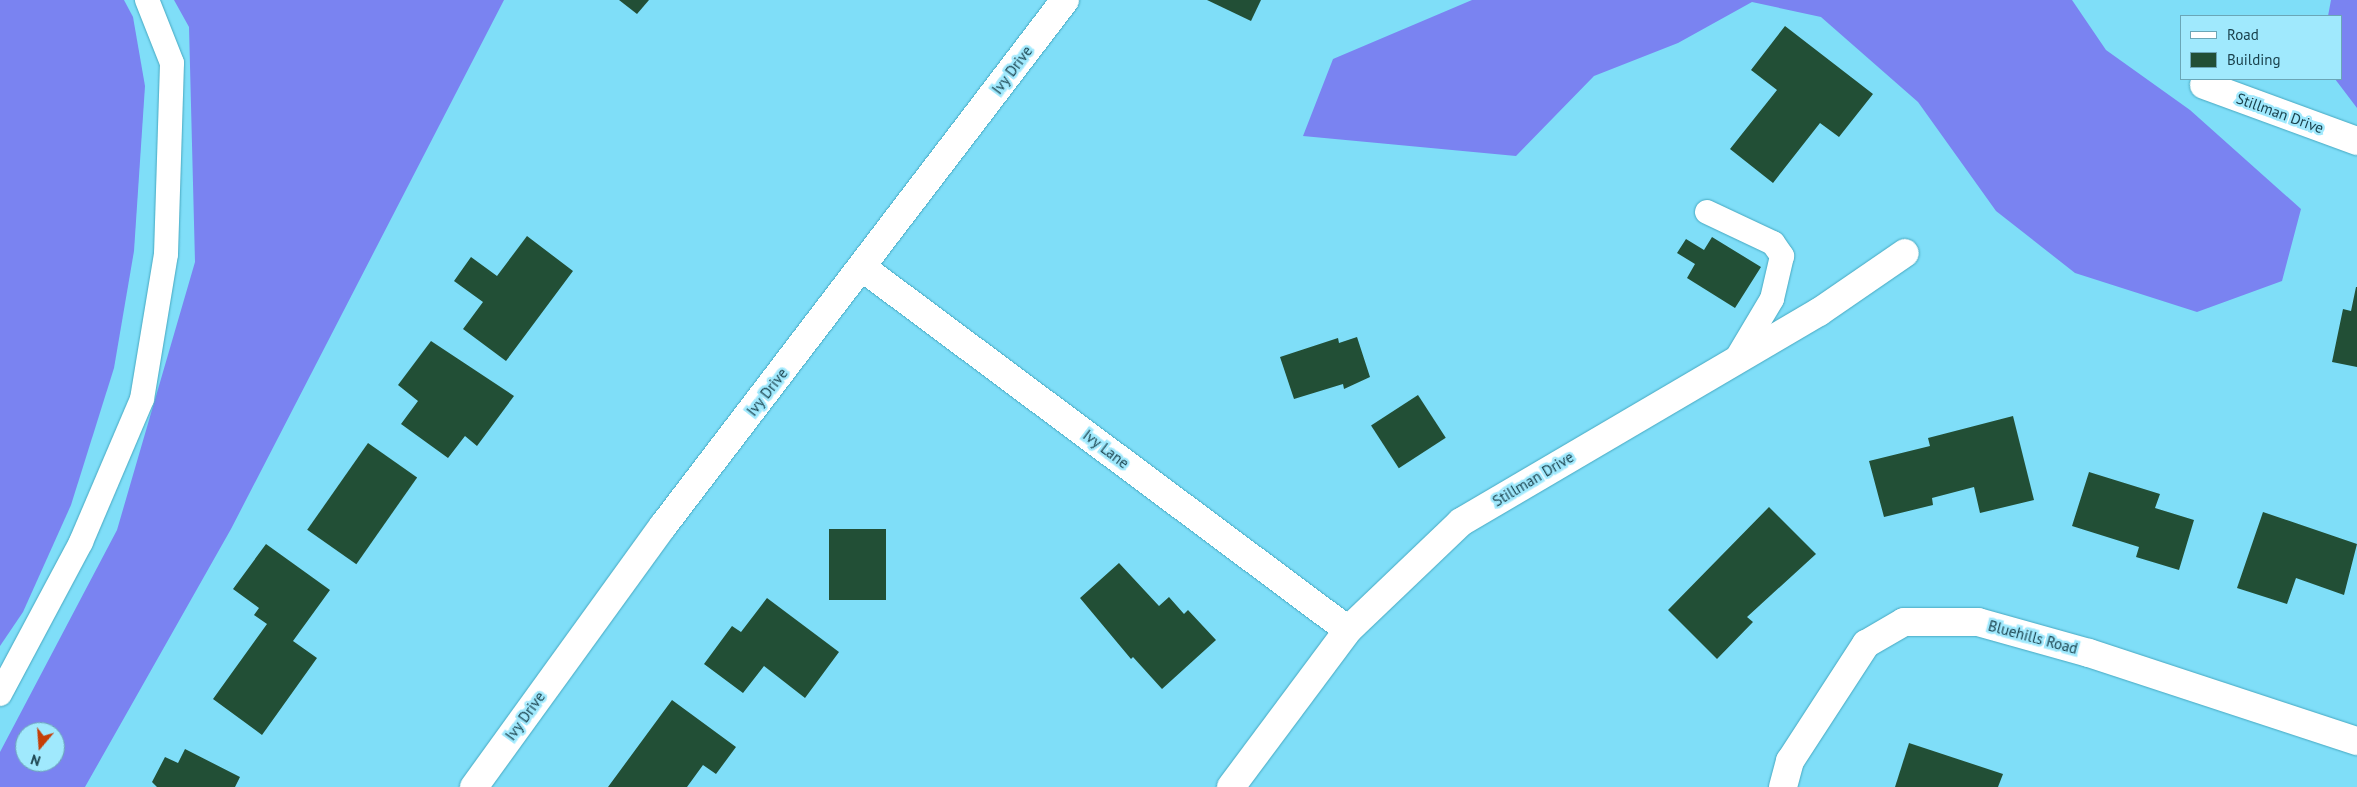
<!DOCTYPE html>
<html>
<head>
<meta charset="utf-8">
<style>
	body { margin:0 }
	#map { position:relative; width:2357px; height:787px; overflow:hidden; background:#7fdef8; font-family:"PT Sans",sans-serif }
	div>[style] { position:absolute }
	.forest>* { inset:0; background:#7a83f1 }
	.building>* { inset:0; background:#224f36; transform-origin:0 0 }
	.roads { filter:drop-shadow(0 0 1px #47a8c1) drop-shadow(0 0 1px #47a8c1) }
	.lane>* { height:24px; margin:-12px; padding:0 12px; transform-origin:12px; border-radius:12px; background:#fff }
	.street>* { height:28px; margin:-14px; padding:0 14px; transform-origin:14px; border-radius:14px; background:#fff }
	span { translate:-50% -50%; white-space:nowrap; text-align:center; line-height:1.15; -webkit-text-stroke:5px #a0e9fd; paint-order:stroke }
	.street-label { font-size:15px; color:#1a424d }
	.legend { position:absolute; left:2180px; top:15px; width:162px; height:65px; box-sizing:border-box; background:#a0e9fd; border:1px solid #6aa6b7; margin:0; padding:6px 9px; list-style:none; font-size:15px; color:#1a424d }
	.legend li { display:flex; align-items:center; gap:10px; height:25px }
	.legend b { width:25px; border:1px solid #6aa6b7 }
	.north { position:absolute; left:15px; top:722px; width:50px; height:50px; box-sizing:border-box; background:#a0e9fd; border:1px solid #6aa6b7; border-radius:50%; rotate:198deg; font-size:14px; font-weight:700; line-height:20px; text-align:center; color:#1a424d }
	.north::after { content:''; display:block; margin:auto; width:18px; height:22px; background:#c53e07; clip-path:polygon(50% 0,100% 100%,50% 72%,0 100%) }
</style>
</head>
<body>
<div id="map">
	<div class="forest">
		<i style="clip-path:polygon(0 0,124px 0,133px 17px,145px 86px,134px 251px,114px 368px,71px 505px,23px 612px,0 646px)"></i>
		<i style="clip-path:polygon(evenodd,174px 0,504px 0,231px 529px,85px 787px,0 787px,0 752px,117px 530px,195px 262px,189px 27px,174px 0,25px 732px,55px 732px,55px 762px,25px 762px,25px 732px)"></i>
		<i style="clip-path:polygon(1472px 0,2072px 0,2106px 50px,2190px 110px,2301px 209px,2282px 281px,2197px 312px,2075px 273px,1996px 211px,1918px 102px,1821px 17px,1752px 2px,1678px 43px,1594px 76px,1516px 156px,1303px 136px,1333px 59px)"></i>
		<i style="clip-path:polygon(2331px 0,2357px 0,2357px 108px,2335px 79px,2341px 79px,2341px 16px,2328px 16px)"></i>
	</div>
	<div class="building">
		<i style="clip-path:polygon(619px 0,649px 0,637px 14px)"></i>
		<i style="clip-path:polygon(1207px 0,1261px 0,1251px 21px)"></i>
		<i style="clip-path:polygon(1785px 26px,1873px 94px,1839px 137px,1820px 123px,1773px 183px,1730px 149px,1777px 90px,1751px 70px)"></i>
		<i style="clip-path:polygon(527px 236px,573px 271px,506px 361px,463px 329px,483px 302px,454px 281px,471px 257px,497px 276px)"></i>
		<i style="clip-path:polygon(1712px 237px,1761px 267px,1735px 308px,1687px 278px,1695px 264px,1677px 253px,1686px 239px,1704px 250px)"></i>
		<i style="clip-path:polygon(2356px 287px,2357px 287px,2357px 367px,2332px 362px,2343px 309px,2351px 311px)"></i>
		<i style="clip-path:polygon(1357px 337px,1370px 377px,1344px 389px,1343px 384px,1294px 399px,1280px 357px,1338px 338px,1339px 343px)"></i>
		<i style="clip-path:polygon(431px 341px,514px 396px,477px 446px,465px 436px,448px 458px,401px 424px,418px 401px,398px 385px)"></i>
		<i style="left:1418px;top:395px;width:51px;height:56px;rotate:57deg"></i>
		<i style="clip-path:polygon(2013px 416px,2034px 500px,1980px 513px,1974px 487px,1932px 498px,1933px 505px,1884px 517px,1869px 461px,1930px 446px,1928px 438px)"></i>
		<i style="left:368px;top:443px;width:60px;height:106px;rotate:35deg"></i>
		<i style="clip-path:polygon(2089px 472px,2160px 494px,2155px 508px,2194px 520px,2179px 570px,2136px 557px,2139px 547px,2072px 526px)"></i>
		<i style="clip-path:polygon(1769px 507px,1816px 554px,1747px 617px,1753px 622px,1717px 659px,1668px 610px)"></i>
		<i style="clip-path:polygon(2263px 512px,2357px 544px,2344px 595px,2296px 578px,2287px 604px,2237px 588px)"></i>
		<i style="left:886px;top:529px;width:71px;height:57px;rotate:90deg"></i>
		<i style="clip-path:polygon(266px 544px,330px 590px,293px 641px,317px 658px,262px 735px,213px 699px,267px 624px,254px 615px,259px 608px,233px 589px)"></i>
		<i style="clip-path:polygon(1119px 563px,1159px 606px,1169px 597px,1184px 614px,1188px 610px,1216px 640px,1162px 689px,1133px 657px,1131px 659px,1080px 598px)"></i>
		<i style="clip-path:polygon(767px 598px,839px 652px,805px 698px,764px 666px,743px 693px,704px 664px,732px 626px,741px 632px)"></i>
		<i style="clip-path:polygon(672px 700px,736px 747px,716px 774px,703px 765px,687px 787px,608px 787px)"></i>
		<i style="clip-path:polygon(1909px 743px,2003px 774px,1998px 787px,1895px 787px)"></i>
		<i style="clip-path:polygon(185px 749px,240px 777px,235px 787px,157px 787px,152px 782px,165px 757px,178px 763px)"></i>
	</div>
	<div class="roads">
		<div class="lane">
			<i style="left:1707px;top:212px;width:73px;rotate:25.2deg"></i>
			<i style="left:1773px;top:243px;width:16px;rotate:55deg"></i>
			<i style="left:1782px;top:256px;width:44px;rotate:103.1deg"></i>
			<i style="left:1772px;top:299px;width:66px;rotate:120.8deg"></i>
			<i style="left:0;top:694px;width:172px;rotate:-61.9deg"></i>
			<i style="left:81px;top:542px;width:155px;rotate:-66.9deg"></i>
			<i style="left:142px;top:399px;width:147px;rotate:-80.6deg"></i>
			<i style="left:166px;top:254px;width:191px;rotate:-88.2deg"></i>
			<i style="left:172px;top:63px;width:68px;rotate:-111.6deg"></i>
		</div>
		<div class="street">
			<i style="left:2204px;top:85px;width:163px;rotate:20.1deg"></i>
			<i style="left:863px;top:268px;width:605px;rotate:36.74deg"></i>
			<i style="left:474px;top:787px;width:322px;rotate:-54.1deg"></i>
			<i style="left:663px;top:526px;width:662px;rotate:-52.61deg"></i>
			<i style="left:1231px;top:787px;width:196px;rotate:-53.3deg"></i>
			<i style="left:1348px;top:630px;width:156px;rotate:-43.7deg"></i>
			<i style="left:1461px;top:522px;width:415px;rotate:-30.4deg"></i>
			<i style="left:1819px;top:312px;width:104px;rotate:-34.5deg"></i>
			<i style="left:1783px;top:787px;width:27px;rotate:-75deg"></i>
			<i style="left:1790px;top:761px;width:140px;rotate:-57deg"></i>
			<i style="left:1866px;top:644px;width:44px;rotate:-30.1deg"></i>
			<i style="left:1904px;top:622px;width:74px"></i>
			<i style="left:1978px;top:622px;width:115px;rotate:15.6deg"></i>
			<i style="left:2089px;top:653px;width:282px;rotate:18.2deg"></i>
		</div>
	</div>
	<div class="street-label">
		<span style="left:1012px;top:70px;rotate:-53deg">Ivy Drive</span>
		<span style="left:2280px;top:113px;rotate:20deg">Stillman Drive</span>
		<span style="left:767px;top:392px;rotate:-52deg">Ivy Drive</span>
		<span style="left:1106px;top:449px;rotate:37deg">Ivy Lane</span>
		<span style="left:1533px;top:479px;rotate:-31deg">Stillman Drive</span>
		<span style="left:2033px;top:637px;rotate:15deg">Bluehills Road</span>
		<span style="left:525px;top:716px;rotate:-54deg">Ivy Drive</span>
	</div>
	<ul class="legend">
	<li><b style="height:6px;background:#fff"></b>Road</li>
	<li><b style="height:14px;background:#224f36"></b>Building</li>
	</ul>
	<div class="north">N</div>
</div>
</body>
</html>
